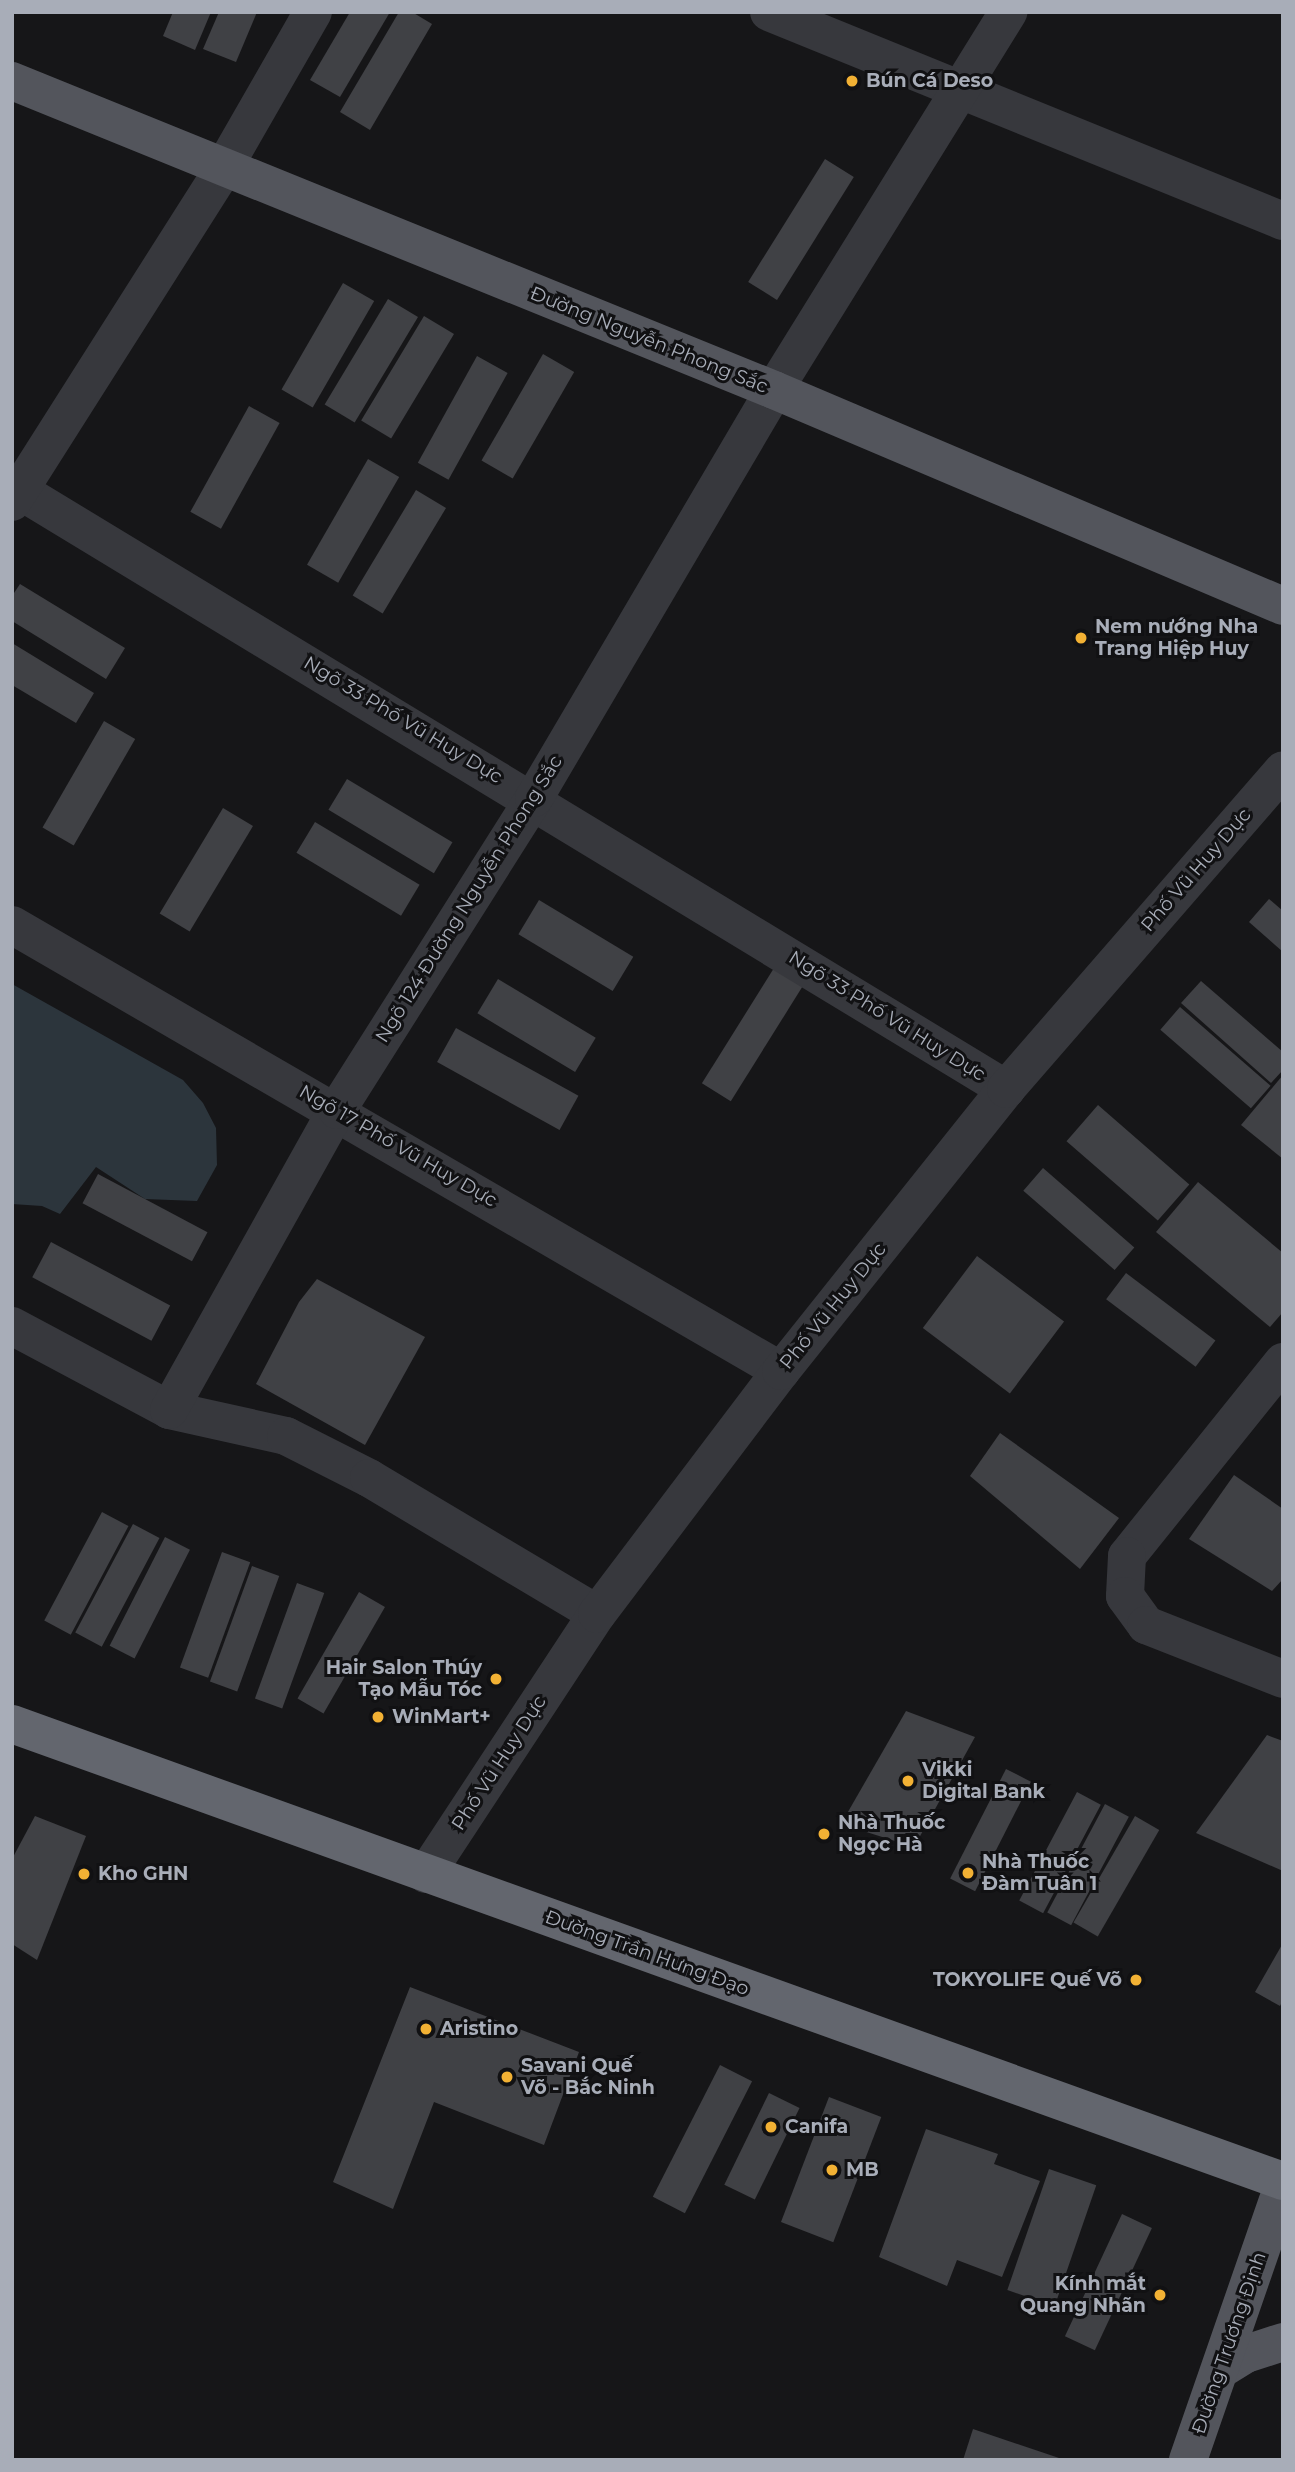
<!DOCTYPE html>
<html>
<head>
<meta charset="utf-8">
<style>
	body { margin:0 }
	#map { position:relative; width:1295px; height:2472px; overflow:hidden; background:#161618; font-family:Montserrat,sans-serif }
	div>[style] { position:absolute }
	.water>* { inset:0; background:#2c353c }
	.building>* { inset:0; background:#404145; transform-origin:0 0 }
	.minor>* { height:38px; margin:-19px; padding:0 19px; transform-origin:19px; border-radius:19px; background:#37383d }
	.major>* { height:38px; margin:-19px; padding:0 19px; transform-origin:19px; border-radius:19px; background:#53555c }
	.highway>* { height:38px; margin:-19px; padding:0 19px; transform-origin:19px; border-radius:19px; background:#63666e }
	.dots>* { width:19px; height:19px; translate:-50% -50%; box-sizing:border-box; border:4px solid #111113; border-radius:50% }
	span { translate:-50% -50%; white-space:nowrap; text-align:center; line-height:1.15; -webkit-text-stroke:6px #111113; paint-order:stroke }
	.poi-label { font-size:19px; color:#a8adb8; font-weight:700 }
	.left { translate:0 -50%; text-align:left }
	.right { translate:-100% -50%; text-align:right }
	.street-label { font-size:19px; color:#a8adb8 }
	.frame { position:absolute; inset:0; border:14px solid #a8adb8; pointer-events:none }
</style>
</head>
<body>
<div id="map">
	<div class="water">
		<i style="clip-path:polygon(12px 984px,183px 1080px,203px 1103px,216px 1128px,217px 1165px,197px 1201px,145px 1199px,96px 1167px,60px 1214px,42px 1206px,12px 1204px)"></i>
	</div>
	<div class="building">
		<i style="clip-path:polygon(173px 12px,211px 12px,195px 50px,163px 36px)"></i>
		<i style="clip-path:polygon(219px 12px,257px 12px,236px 62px,203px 49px)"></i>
		<i style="clip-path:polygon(350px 12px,390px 12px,340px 97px,310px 80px)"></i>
		<i style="clip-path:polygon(399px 12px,412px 12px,432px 24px,370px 130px,340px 112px)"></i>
		<i style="left:825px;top:159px;width:34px;height:145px;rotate:32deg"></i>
		<i style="left:343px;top:283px;width:36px;height:123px;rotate:30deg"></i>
		<i style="left:388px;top:299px;width:35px;height:123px;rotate:31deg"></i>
		<i style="left:424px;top:316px;width:35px;height:122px;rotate:31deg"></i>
		<i style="left:543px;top:354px;width:36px;height:123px;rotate:30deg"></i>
		<i style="left:477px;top:356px;width:35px;height:122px;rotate:29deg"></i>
		<i style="left:249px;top:406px;width:35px;height:121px;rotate:29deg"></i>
		<i style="left:368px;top:459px;width:36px;height:122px;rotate:30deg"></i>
		<i style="left:416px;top:490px;width:35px;height:123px;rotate:31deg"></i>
		<i style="clip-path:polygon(20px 584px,125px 648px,106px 679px,12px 621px,12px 596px)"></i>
		<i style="clip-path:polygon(12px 643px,94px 693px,76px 723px,12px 685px)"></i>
		<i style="left:104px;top:721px;width:36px;height:123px;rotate:30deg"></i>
		<i style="left:347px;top:779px;width:123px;height:36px;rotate:31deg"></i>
		<i style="left:223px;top:808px;width:35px;height:123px;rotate:31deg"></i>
		<i style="left:315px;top:822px;width:122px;height:36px;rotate:31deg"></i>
		<i style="clip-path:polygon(1269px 899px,1283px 911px,1283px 952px,1249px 922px)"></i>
		<i style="left:539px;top:900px;width:110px;height:40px;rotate:31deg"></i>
		<i style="left:774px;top:968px;width:34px;height:136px;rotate:32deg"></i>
		<i style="left:498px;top:979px;width:114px;height:40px;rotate:31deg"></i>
		<i style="clip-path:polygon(1201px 981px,1283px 1052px,1283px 1070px,1271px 1083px,1181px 1003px)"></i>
		<i style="left:1180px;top:1007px;width:120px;height:30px;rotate:41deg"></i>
		<i style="left:456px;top:1028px;width:140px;height:39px;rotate:29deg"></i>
		<i style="clip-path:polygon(1283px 1075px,1283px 1159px,1241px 1125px)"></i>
		<i style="left:1098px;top:1105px;width:121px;height:48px;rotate:41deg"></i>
		<i style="left:1043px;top:1168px;width:121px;height:30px;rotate:41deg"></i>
		<i style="left:98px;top:1174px;width:124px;height:33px;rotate:28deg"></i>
		<i style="clip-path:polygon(1198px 1182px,1283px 1253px,1283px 1312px,1270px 1327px,1156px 1232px)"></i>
		<i style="left:51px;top:1242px;width:135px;height:40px;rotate:28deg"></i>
		<i style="left:977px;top:1256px;width:109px;height:90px;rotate:37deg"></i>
		<i style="left:1126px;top:1273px;width:112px;height:33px;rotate:37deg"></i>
		<i style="clip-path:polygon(317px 1279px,425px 1337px,365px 1445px,256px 1384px,299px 1302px)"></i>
		<i style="clip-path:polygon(1000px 1433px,1119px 1518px,1080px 1569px,970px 1476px)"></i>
		<i style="clip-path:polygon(1234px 1475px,1283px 1509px,1283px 1579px,1272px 1591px,1189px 1539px)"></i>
		<i style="left:102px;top:1512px;width:30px;height:123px;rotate:28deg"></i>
		<i style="left:133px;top:1524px;width:30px;height:123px;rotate:28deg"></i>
		<i style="left:165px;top:1537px;width:28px;height:122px;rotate:27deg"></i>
		<i style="left:222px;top:1552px;width:30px;height:123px;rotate:20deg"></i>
		<i style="left:252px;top:1566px;width:29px;height:123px;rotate:20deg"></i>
		<i style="left:297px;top:1583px;width:29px;height:123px;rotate:20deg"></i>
		<i style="left:359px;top:1592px;width:30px;height:123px;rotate:30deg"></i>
		<i style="clip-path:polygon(906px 1711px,975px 1737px,914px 1847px,841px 1824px)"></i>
		<i style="clip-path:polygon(1267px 1735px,1283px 1741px,1283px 1871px,1196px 1833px)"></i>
		<i style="left:1006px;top:1769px;width:28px;height:123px;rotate:27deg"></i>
		<i style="left:1077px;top:1792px;width:27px;height:123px;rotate:28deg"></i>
		<i style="left:1105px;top:1804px;width:27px;height:123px;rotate:28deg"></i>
		<i style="clip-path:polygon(35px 1816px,86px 1836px,37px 1960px,12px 1944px,12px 1859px)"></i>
		<i style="left:1135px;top:1816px;width:28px;height:123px;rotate:30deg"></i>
		<i style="clip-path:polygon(1283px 1943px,1283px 2000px,1280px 2006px,1255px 1992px)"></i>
		<i style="clip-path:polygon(410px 1987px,579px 2052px,544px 2145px,434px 2102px,393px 2209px,333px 2182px)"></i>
		<i style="left:720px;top:2065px;width:36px;height:148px;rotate:27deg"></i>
		<i style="left:769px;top:2093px;width:34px;height:102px;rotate:26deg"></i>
		<i style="left:829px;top:2097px;width:56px;height:134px;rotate:21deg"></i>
		<i style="clip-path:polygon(926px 2129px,998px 2154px,994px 2164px,1040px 2181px,1002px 2277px,957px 2260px,947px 2286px,879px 2257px)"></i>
		<i style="left:1049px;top:2169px;width:50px;height:128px;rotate:19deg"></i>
		<i style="left:1122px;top:2214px;width:33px;height:135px;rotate:25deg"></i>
		<i style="clip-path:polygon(973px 2429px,1062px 2459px,1062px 2460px,963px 2460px)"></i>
	</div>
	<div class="minor">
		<i style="left:769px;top:12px;width:555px;rotate:22.13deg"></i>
		<i style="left:12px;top:486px;width:1163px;rotate:31.24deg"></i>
		<i style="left:12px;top:502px;width:394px;rotate:-57.6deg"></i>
		<i style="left:223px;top:169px;width:181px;rotate:-60.2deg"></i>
		<i style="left:12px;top:925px;width:889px;rotate:30.11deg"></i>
		<i style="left:12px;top:1326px;width:178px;rotate:28.1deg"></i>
		<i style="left:169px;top:1410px;width:120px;rotate:12.5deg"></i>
		<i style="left:286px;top:1436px;width:93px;rotate:26.8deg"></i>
		<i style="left:369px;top:1478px;width:265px;rotate:30.8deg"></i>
		<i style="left:1283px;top:1362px;width:249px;rotate:128.8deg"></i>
		<i style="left:1127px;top:1556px;width:40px;rotate:92.9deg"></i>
		<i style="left:1125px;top:1596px;width:36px;rotate:54deg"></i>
		<i style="left:1146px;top:1625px;width:147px;rotate:21.5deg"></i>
		<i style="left:169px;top:1410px;width:344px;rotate:-60.8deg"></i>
		<i style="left:337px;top:1110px;width:369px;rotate:-57.7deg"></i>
		<i style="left:534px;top:798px;width:473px;rotate:-59.5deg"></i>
		<i style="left:774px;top:390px;width:445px;rotate:-58.2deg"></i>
		<i style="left:426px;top:1874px;width:311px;rotate:-56.7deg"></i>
		<i style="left:597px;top:1614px;width:305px;rotate:-52.9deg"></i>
		<i style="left:781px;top:1371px;width:361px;rotate:-51.4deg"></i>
		<i style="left:1006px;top:1089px;width:422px;rotate:-49deg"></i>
	</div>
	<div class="major">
		<i style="left:12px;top:81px;width:822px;rotate:22.07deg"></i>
		<i style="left:774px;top:390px;width:553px;rotate:22.99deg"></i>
		<i style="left:1220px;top:2370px;width:31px;rotate:-32deg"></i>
		<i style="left:1246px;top:2354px;width:39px;rotate:-18deg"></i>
		<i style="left:1188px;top:2460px;width:290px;rotate:-70.9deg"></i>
	</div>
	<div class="highway">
		<i style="left:12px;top:1724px;width:1351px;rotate:19.78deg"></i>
	</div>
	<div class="dots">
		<i style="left:852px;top:81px;background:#f2b134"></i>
		<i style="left:1081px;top:638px;background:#f2b134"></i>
		<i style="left:496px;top:1679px;background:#f2b134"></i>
		<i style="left:378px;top:1717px;background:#f2b134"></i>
		<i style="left:908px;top:1781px;background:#f2b134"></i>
		<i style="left:824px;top:1834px;background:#f2b134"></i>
		<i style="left:968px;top:1873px;background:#f2b134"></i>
		<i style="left:84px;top:1874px;background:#f2b134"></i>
		<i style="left:1136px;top:1980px;background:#f2b134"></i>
		<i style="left:426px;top:2029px;background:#f2b134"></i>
		<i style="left:507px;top:2077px;background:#f2b134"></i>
		<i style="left:771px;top:2127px;background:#f2b134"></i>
		<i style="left:832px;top:2170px;background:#f2b134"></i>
		<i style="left:1160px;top:2295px;background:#f2b134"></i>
	</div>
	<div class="poi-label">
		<span class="left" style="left:866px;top:81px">Bún Cá Deso</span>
		<span class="left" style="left:1095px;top:638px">Nem nướng Nha<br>Trang Hiệp Huy</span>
		<span class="right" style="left:482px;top:1679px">Hair Salon Thúy<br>Tạo Mẫu Tóc</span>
		<span class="left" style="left:392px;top:1717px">WinMart+</span>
		<span class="left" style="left:922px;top:1781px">Vikki<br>Digital Bank</span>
		<span class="left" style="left:838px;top:1834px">Nhà Thuốc<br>Ngọc Hà</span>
		<span class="left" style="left:982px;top:1873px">Nhà Thuốc<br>Đàm Tuân 1</span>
		<span class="left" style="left:98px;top:1874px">Kho GHN</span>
		<span class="right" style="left:1122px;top:1980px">TOKYOLIFE Quế Võ</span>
		<span class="left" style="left:440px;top:2029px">Aristino</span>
		<span class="left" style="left:521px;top:2077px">Savani Quế<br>Võ - Bắc Ninh</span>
		<span class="left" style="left:785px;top:2127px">Canifa</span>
		<span class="left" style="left:846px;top:2170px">MB</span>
		<span class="right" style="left:1146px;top:2295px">Kính mắt<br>Quang Nhãn</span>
	</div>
	<div class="street-label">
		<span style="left:649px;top:340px;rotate:22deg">Đường Nguyễn Phong Sắc</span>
		<span style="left:403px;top:720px;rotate:31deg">Ngõ 33 Phố Vũ Huy Dực</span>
		<span style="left:1196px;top:870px;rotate:-49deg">Phố Vũ Huy Dực</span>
		<span style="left:469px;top:899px;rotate:-58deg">Ngõ 124 Đường Nguyễn Phong Sắc</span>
		<span style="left:887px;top:1016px;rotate:32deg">Ngõ 33 Phố Vũ Huy Dực</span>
		<span style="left:398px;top:1146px;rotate:30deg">Ngõ 17 Phố Vũ Huy Dực</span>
		<span style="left:833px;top:1306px;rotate:-51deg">Phố Vũ Huy Dực</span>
		<span style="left:499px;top:1763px;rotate:-57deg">Phố Vũ Huy Dực</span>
		<span style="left:647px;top:1953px;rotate:20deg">Đường Trần Hưng Đạo</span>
		<span style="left:1229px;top:2343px;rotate:-71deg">Đường Trương Định</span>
	</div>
	<div class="frame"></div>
</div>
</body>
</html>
